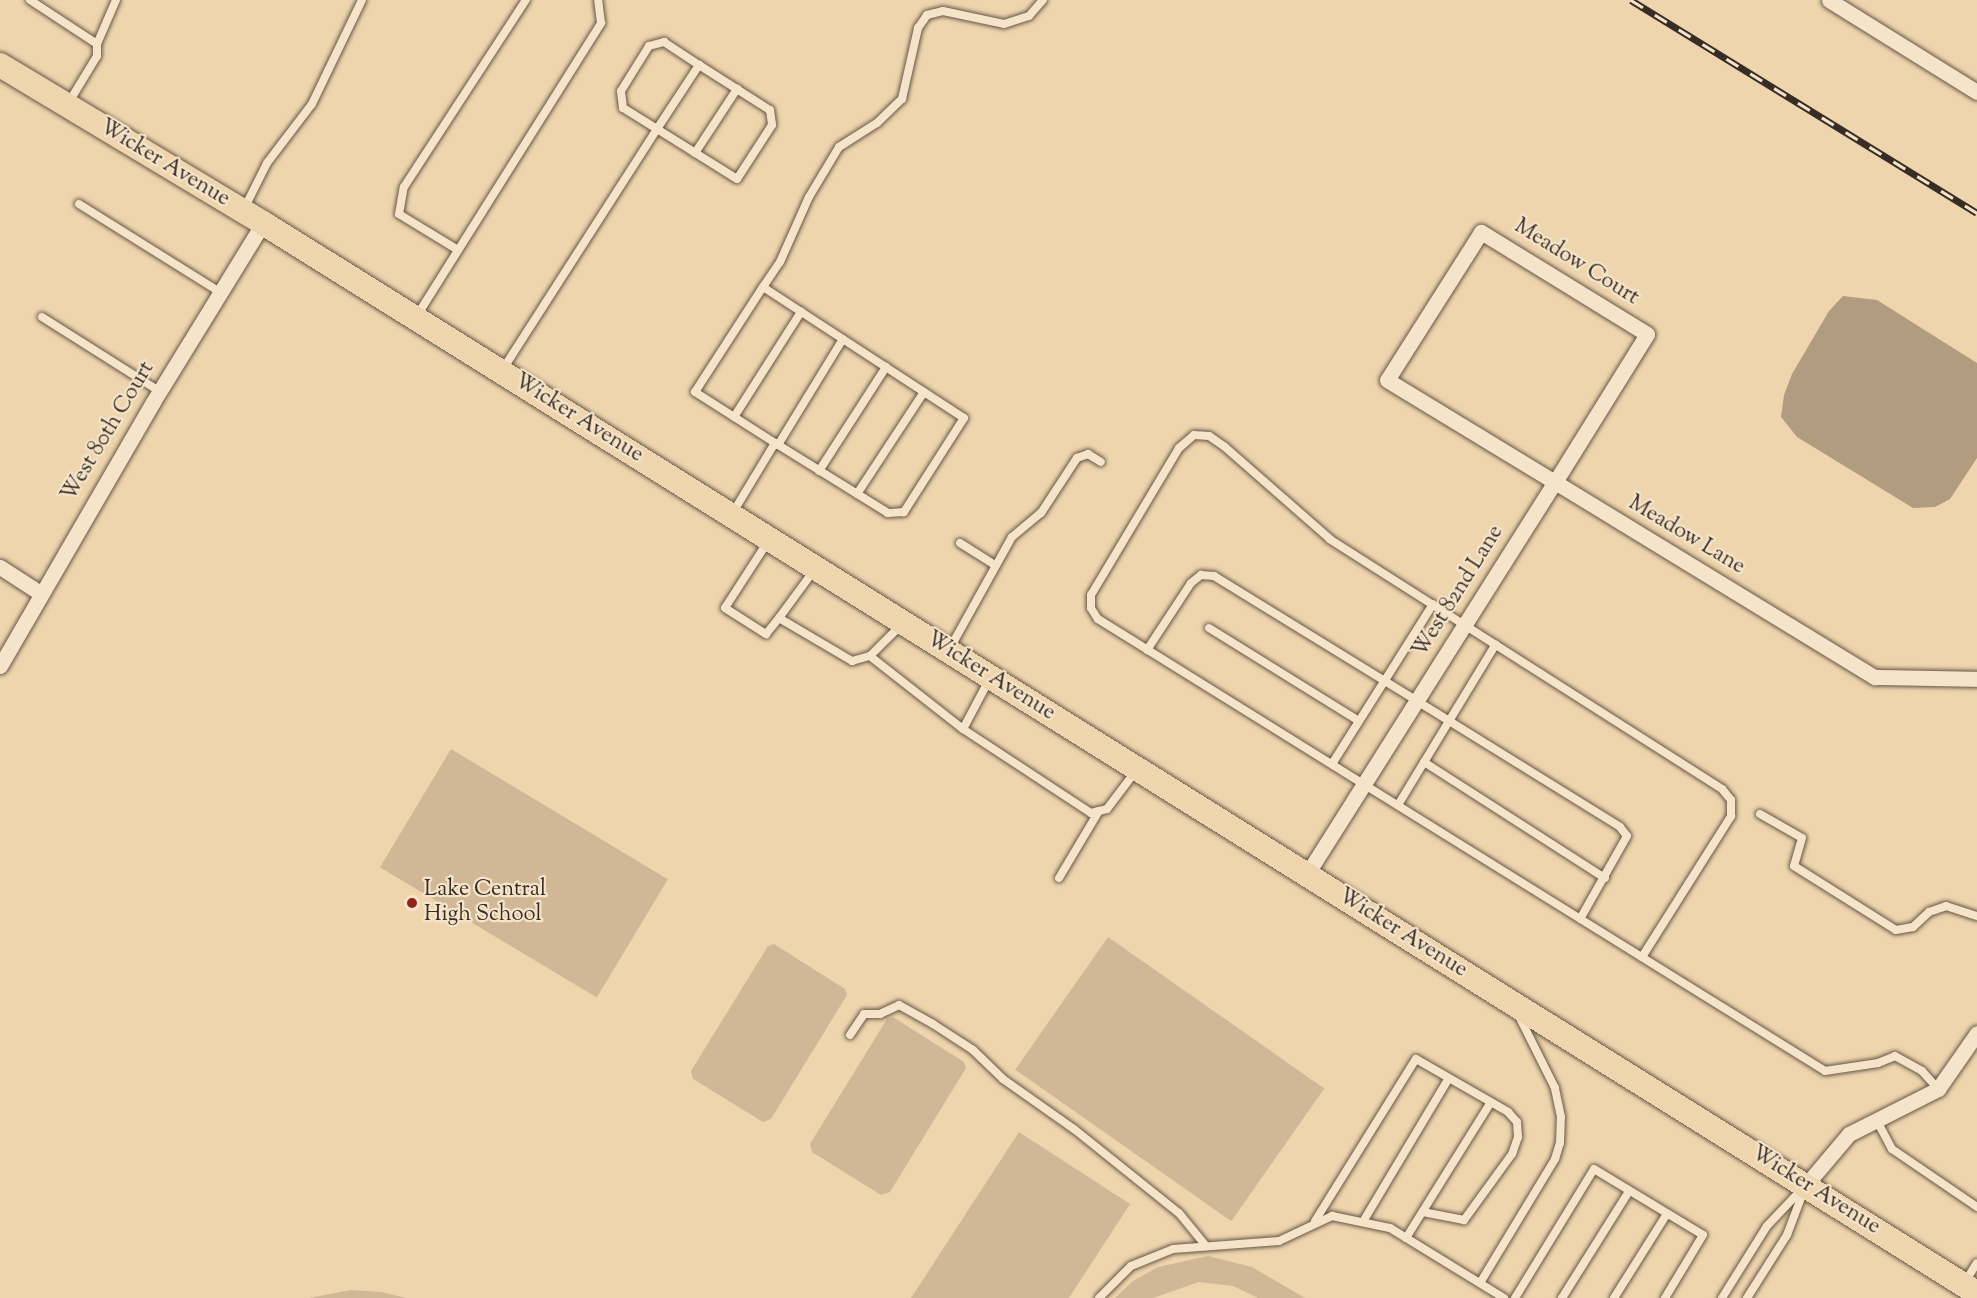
<!DOCTYPE html>
<html>
<head>
<meta charset="utf-8">
<style>
	body { margin:0 }
	#map { position:relative; width:1977px; height:1298px; overflow:hidden; background:#efd5ae; font-family:"Sorts Mill Goudy",serif }
	div>[style] { position:absolute }
	.green>* { inset:0; background:#d0b897; transform-origin:0 0 }
	.water>* { inset:0; background:#b19c7f }
	.roads { filter:drop-shadow(0 0 2px #665746) drop-shadow(0 0 2px #665746) }
	.service>* { height:8px; margin:-4px; padding:0 4px; transform-origin:4px; border-radius:4px; background:#f5e4ca }
	.minor>* { height:15px; margin:-7.5px; padding:0 7.5px; transform-origin:7.5px; border-radius:7.5px; background:#f5e4ca }
	.trunk>* { height:24px; margin:-12px; padding:0 12px; transform-origin:12px; border-radius:12px; background:#efd5ae }
	.rail>* { height:7px; margin-top:-3.5px; transform-origin:0; background:repeating-linear-gradient(90deg,#f5e4ca 0 14px,#382d24 0 28px); box-sizing:border-box; border-block:2px solid #382d24 }
	.dots>* { width:16px; height:16px; translate:-50% -50%; box-sizing:border-box; border:3px solid #f5e4ca; border-radius:50% }
	span { translate:-50% -50%; white-space:nowrap; text-align:center; line-height:1.15; -webkit-text-stroke:4.5px #f5e4ca; paint-order:stroke }
	.street-label { font-size:22px; color:#382d24 }
	.poi-label { font-size:22px; color:#382d24 }
	.left { translate:0 -50%; text-align:left }
</style>
</head>
<body>
<div id="map">
	<div class="green">
		<i style="left:451px;top:749px;width:253px;height:138px;rotate:31deg"></i>
		<i style="left:1108px;top:937px;width:264px;height:162px;rotate:35deg"></i>
		<i style="clip-path:polygon(774px 944px,845px 989px,847px 995px,771px 1119px,763px 1122px,693px 1079px,691px 1071px,768px 946px)"></i>
		<i style="clip-path:polygon(893px 1017px,964px 1062px,966px 1068px,890px 1192px,881px 1195px,812px 1152px,810px 1144px,887px 1019px)"></i>
		<i style="clip-path:polygon(1019px 1132px,1130px 1204px,1069px 1298px,911px 1298px)"></i>
		<i style="clip-path:polygon(1208px 1256px,1252px 1267px,1305px 1298px,1258px 1298px,1233px 1286px,1199px 1282px,1153px 1298px,1115px 1298px,1133px 1281px,1158px 1267px)"></i>
		<i style="clip-path:polygon(351px 1290px,381px 1292px,406px 1298px,309px 1298px)"></i>
	</div>
	<div class="water">
		<i style="clip-path:polygon(1843px 296px,1877px 300px,1977px 363px,1977px 458px,1950px 499px,1935px 507px,1913px 508px,1797px 437px,1781px 417px,1784px 395px,1792px 374px,1829px 311px)"></i>
	</div>
	<div class="roads">
		<div class="service">
			<i style="left:30px;top:0;width:80px;rotate:33.3deg"></i>
			<i style="left:97px;top:44px;width:12px;rotate:90deg"></i>
			<i style="left:97px;top:56px;width:54px;rotate:121.3deg"></i>
			<i style="left:97px;top:44px;width:48px;rotate:-66.6deg"></i>
			<i style="left:695px;top:153px;width:77px;rotate:-56.7deg"></i>
			<i style="left:79px;top:204px;width:166px;rotate:32deg"></i>
			<i style="left:245px;top:207px;width:49px;rotate:-63.4deg"></i>
			<i style="left:267px;top:163px;width:74px;rotate:-52.7deg"></i>
			<i style="left:312px;top:104px;width:115px;rotate:-64.3deg"></i>
			<i style="left:458px;top:250px;width:69px;rotate:-148.6deg"></i>
			<i style="left:399px;top:214px;width:27px;rotate:-80deg"></i>
			<i style="left:404px;top:187px;width:223px;rotate:-56.9deg"></i>
			<i style="left:763px;top:287px;width:30px;rotate:-56deg"></i>
			<i style="left:780px;top:262px;width:71px;rotate:-66deg"></i>
			<i style="left:809px;top:197px;width:58px;rotate:-59deg"></i>
			<i style="left:839px;top:147px;width:45px;rotate:-32.3deg"></i>
			<i style="left:877px;top:123px;width:35px;rotate:-44deg"></i>
			<i style="left:902px;top:99px;width:73px;rotate:-77.3deg"></i>
			<i style="left:918px;top:28px;width:16px;rotate:-55deg"></i>
			<i style="left:927px;top:15px;width:16px;rotate:-14deg"></i>
			<i style="left:943px;top:11px;width:62px;rotate:12deg"></i>
			<i style="left:1004px;top:24px;width:26px;rotate:-18deg"></i>
			<i style="left:1029px;top:16px;width:21px;rotate:-49deg"></i>
			<i style="left:418px;top:314px;width:344px;rotate:-57.8deg"></i>
			<i style="left:601px;top:23px;width:23px;rotate:-97deg"></i>
			<i style="left:42px;top:317px;width:138px;rotate:32.3deg"></i>
			<i style="left:503px;top:369px;width:285px;rotate:-57.3deg"></i>
			<i style="left:657px;top:129px;width:77px;rotate:-56.7deg"></i>
			<i style="left:699px;top:65px;width:84px;rotate:32.4deg"></i>
			<i style="left:770px;top:110px;width:15px;rotate:82deg"></i>
			<i style="left:772px;top:125px;width:64px;rotate:122.9deg"></i>
			<i style="left:737px;top:179px;width:94px;rotate:-148deg"></i>
			<i style="left:657px;top:129px;width:40px;rotate:-148deg"></i>
			<i style="left:623px;top:108px;width:17px;rotate:-97deg"></i>
			<i style="left:621px;top:91px;width:53px;rotate:-58.1deg"></i>
			<i style="left:649px;top:46px;width:16px;rotate:-15deg"></i>
			<i style="left:664px;top:42px;width:42px;rotate:33.3deg"></i>
			<i style="left:734px;top:417px;width:125px;rotate:-57.5deg"></i>
			<i style="left:778px;top:445px;width:124px;rotate:-58.5deg"></i>
			<i style="left:819px;top:471px;width:124px;rotate:-57.2deg"></i>
			<i style="left:857px;top:494px;width:122px;rotate:-56.7deg"></i>
			<i style="left:732px;top:514px;width:83px;rotate:-58.8deg"></i>
			<i style="left:775px;top:443px;width:95px;rotate:-147.5deg"></i>
			<i style="left:695px;top:392px;width:125px;rotate:-57.1deg"></i>
			<i style="left:763px;top:287px;width:240px;rotate:33.1deg"></i>
			<i style="left:964px;top:418px;width:112px;rotate:122.6deg"></i>
			<i style="left:904px;top:512px;width:16px;rotate:176deg"></i>
			<i style="left:888px;top:513px;width:133px;rotate:-148.2deg"></i>
			<i style="left:767px;top:543px;width:77px;rotate:122.9deg"></i>
			<i style="left:725px;top:608px;width:49px;rotate:32.4deg"></i>
			<i style="left:766px;top:634px;width:21px;rotate:-51deg"></i>
			<i style="left:960px;top:543px;width:41px;rotate:32.2deg"></i>
			<i style="left:815px;top:569px;width:61px;rotate:126.3deg"></i>
			<i style="left:779px;top:618px;width:85px;rotate:30.5deg"></i>
			<i style="left:852px;top:661px;width:19px;rotate:-16deg"></i>
			<i style="left:870px;top:656px;width:42px;rotate:-45deg"></i>
			<i style="left:1209px;top:628px;width:176px;rotate:31.8deg"></i>
			<i style="left:949px;top:650px;width:129px;rotate:-60.9deg"></i>
			<i style="left:1012px;top:537px;width:38px;rotate:-40deg"></i>
			<i style="left:1041px;top:513px;width:66px;rotate:-56.8deg"></i>
			<i style="left:1077px;top:458px;width:12px;rotate:-20deg"></i>
			<i style="left:1088px;top:454px;width:15px;rotate:32deg"></i>
			<i style="left:1147px;top:650px;width:80px;rotate:-56.7deg"></i>
			<i style="left:1191px;top:583px;width:13px;rotate:-39deg"></i>
			<i style="left:1201px;top:575px;width:13px;rotate:4deg"></i>
			<i style="left:1214px;top:576px;width:238px;rotate:31.6deg"></i>
			<i style="left:1417px;top:701px;width:239px;rotate:31.8deg"></i>
			<i style="left:1620px;top:827px;width:11px;rotate:52deg"></i>
			<i style="left:1627px;top:836px;width:95px;rotate:119.5deg"></i>
			<i style="left:870px;top:656px;width:118px;rotate:38.1deg"></i>
			<i style="left:963px;top:729px;width:153px;rotate:33.3deg"></i>
			<i style="left:1091px;top:813px;width:16px;rotate:-14deg"></i>
			<i style="left:1107px;top:809px;width:46px;rotate:-52.9deg"></i>
			<i style="left:963px;top:729px;width:55px;rotate:-62deg"></i>
			<i style="left:1424px;top:762px;width:215px;rotate:32.7deg"></i>
			<i style="left:1332px;top:764px;width:189px;rotate:-57.7deg"></i>
			<i style="left:1398px;top:805px;width:188px;rotate:-58.7deg"></i>
			<i style="left:1760px;top:814px;width:48px;rotate:29.7deg"></i>
			<i style="left:1802px;top:838px;width:29px;rotate:106deg"></i>
			<i style="left:1794px;top:866px;width:120px;rotate:32.1deg"></i>
			<i style="left:1896px;top:930px;width:17px;rotate:-10deg"></i>
			<i style="left:1913px;top:927px;width:22px;rotate:-43deg"></i>
			<i style="left:1929px;top:912px;width:18px;rotate:-19deg"></i>
			<i style="left:1946px;top:906px;width:33px;rotate:18deg"></i>
			<i style="left:1059px;top:878px;width:78px;rotate:-59.2deg"></i>
			<i style="left:1642px;top:957px;width:167px;rotate:-57.7deg"></i>
			<i style="left:1731px;top:816px;width:16px;rotate:-90deg"></i>
			<i style="left:1731px;top:800px;width:14px;rotate:-129deg"></i>
			<i style="left:1722px;top:789px;width:465px;rotate:-147.5deg"></i>
			<i style="left:1330px;top:539px;width:140px;rotate:-138.8deg"></i>
			<i style="left:1225px;top:447px;width:19px;rotate:-145deg"></i>
			<i style="left:1209px;top:436px;width:15px;rotate:-176deg"></i>
			<i style="left:1194px;top:435px;width:20px;rotate:139deg"></i>
			<i style="left:1179px;top:448px;width:171px;rotate:120.9deg"></i>
			<i style="left:1091px;top:595px;width:13px;rotate:90deg"></i>
			<i style="left:1091px;top:608px;width:13px;rotate:58deg"></i>
			<i style="left:1098px;top:619px;width:856px;rotate:31.87deg"></i>
			<i style="left:1825px;top:1071px;width:54px;rotate:-8.6deg"></i>
			<i style="left:1878px;top:1063px;width:18px;rotate:-22deg"></i>
			<i style="left:1895px;top:1056px;width:31px;rotate:29deg"></i>
			<i style="left:1922px;top:1071px;width:24px;rotate:48deg"></i>
			<i style="left:850px;top:1035px;width:25px;rotate:-56deg"></i>
			<i style="left:864px;top:1014px;width:16px"></i>
			<i style="left:880px;top:1014px;width:21px;rotate:-25deg"></i>
			<i style="left:899px;top:1005px;width:39px;rotate:29deg"></i>
			<i style="left:933px;top:1024px;width:48px;rotate:33deg"></i>
			<i style="left:973px;top:1050px;width:42px;rotate:44deg"></i>
			<i style="left:1003px;top:1079px;width:87px;rotate:35.2deg"></i>
			<i style="left:1074px;top:1129px;width:134px;rotate:38.7deg"></i>
			<i style="left:1179px;top:1213px;width:43px;rotate:50.7deg"></i>
			<i style="left:1876px;top:1119px;width:34px;rotate:62deg"></i>
			<i style="left:1892px;top:1149px;width:103px;rotate:34.3deg"></i>
			<i style="left:1364px;top:1220px;width:165px;rotate:-59.1deg"></i>
			<i style="left:1315px;top:1221px;width:191px;rotate:-58.1deg"></i>
			<i style="left:1416px;top:1059px;width:106px;rotate:29.9deg"></i>
			<i style="left:1508px;top:1112px;width:13px;rotate:48deg"></i>
			<i style="left:1517px;top:1122px;width:15px;rotate:86deg"></i>
			<i style="left:1518px;top:1137px;width:18px;rotate:109deg"></i>
			<i style="left:1512px;top:1154px;width:82px;rotate:126deg"></i>
			<i style="left:1464px;top:1220px;width:42px;rotate:-169deg"></i>
			<i style="left:1406px;top:1238px;width:160px;rotate:-58deg"></i>
			<i style="left:1965px;top:1282px;width:22px;rotate:-58deg"></i>
			<i style="left:1480px;top:1283px;width:145px;rotate:-58.8deg"></i>
			<i style="left:1555px;top:1159px;width:17px;rotate:-73deg"></i>
			<i style="left:1560px;top:1143px;width:26px;rotate:-88deg"></i>
			<i style="left:1561px;top:1117px;width:30px;rotate:-102deg"></i>
			<i style="left:1555px;top:1088px;width:80px;rotate:-116.6deg"></i>
			<i style="left:1099px;top:1298px;width:45px;rotate:-45deg"></i>
			<i style="left:1131px;top:1266px;width:45px;rotate:-22deg"></i>
			<i style="left:1173px;top:1249px;width:106px;rotate:-4.3deg"></i>
			<i style="left:1279px;top:1241px;width:59px;rotate:-25.3deg"></i>
			<i style="left:1332px;top:1216px;width:59px;rotate:11.7deg"></i>
			<i style="left:1390px;top:1228px;width:134px;rotate:31.6deg"></i>
			<i style="left:1515px;top:1298px;width:151px;rotate:-58.5deg"></i>
			<i style="left:1594px;top:1169px;width:127px;rotate:31.2deg"></i>
			<i style="left:1703px;top:1235px;width:74px;rotate:121.1deg"></i>
			<i style="left:1562px;top:1298px;width:126px;rotate:-57.9deg"></i>
			<i style="left:1614px;top:1298px;width:99px;rotate:-57.8deg"></i>
			<i style="left:1722px;top:1298px;width:85px;rotate:-58deg"></i>
			<i style="left:1767px;top:1226px;width:51px;rotate:-46.6deg"></i>
			<i style="left:1747px;top:1298px;width:75px;rotate:-57.6deg"></i>
			<i style="left:1787px;top:1235px;width:48px;rotate:-69.3deg"></i>
		</div>
		<div class="minor">
			<i style="left:1829px;top:0;width:174px;rotate:31.9deg"></i>
			<i style="left:0;top:567px;width:48px;rotate:33deg"></i>
			<i style="left:0;top:666px;width:305px;rotate:-59.9deg"></i>
			<i style="left:153px;top:402px;width:210px;rotate:-58.4deg"></i>
			<i style="left:1307px;top:874px;width:464px;rotate:-57.7deg"></i>
			<i style="left:1555px;top:482px;width:174px;rotate:-58.1deg"></i>
			<i style="left:1647px;top:334px;width:195px;rotate:-148.4deg"></i>
			<i style="left:1481px;top:232px;width:175px;rotate:122.4deg"></i>
			<i style="left:1387px;top:380px;width:197px;rotate:31.3deg"></i>
			<i style="left:1555px;top:482px;width:375px;rotate:31.4deg"></i>
			<i style="left:1875px;top:677px;width:102px;rotate:1.1deg"></i>
			<i style="left:1805px;top:1186px;width:68px;rotate:-49.8deg"></i>
			<i style="left:1849px;top:1134px;width:100px;rotate:-26.8deg"></i>
			<i style="left:1938px;top:1089px;width:68px;rotate:-55.1deg"></i>
		</div>
		<div class="trunk">
			<i style="left:0;top:65px;width:307px;rotate:31deg"></i>
			<i style="left:263px;top:223px;width:2021px;rotate:31.98deg"></i>
		</div>
	</div>
	<div class="rail">
		<i style="left:1631px;top:0;width:406px;rotate:31.6deg"></i>
	</div>
	<div class="dots">
		<i style="left:412px;top:903px;background:#8f2418"></i>
	</div>
	<div class="street-label">
		<span style="left:164px;top:164px;rotate:31deg">Wicker Avenue</span>
		<span style="left:1576px;top:263px;rotate:32deg">Meadow Court</span>
		<span style="left:578px;top:419px;rotate:32deg">Wicker Avenue</span>
		<span style="left:109px;top:432px;rotate:-59deg">West 80th Court</span>
		<span style="left:1686px;top:536px;rotate:31deg">Meadow Lane</span>
		<span style="left:1459px;top:592px;rotate:-58deg">West 82nd Lane</span>
		<span style="left:990px;top:677px;rotate:32deg">Wicker Avenue</span>
		<span style="left:1402px;top:934px;rotate:32deg">Wicker Avenue</span>
		<span style="left:1815px;top:1191px;rotate:32deg">Wicker Avenue</span>
	</div>
	<div class="poi-label">
		<span class="left" style="left:424px;top:903px">Lake Central<br>High School</span>
	</div>
</div>
</body>
</html>
